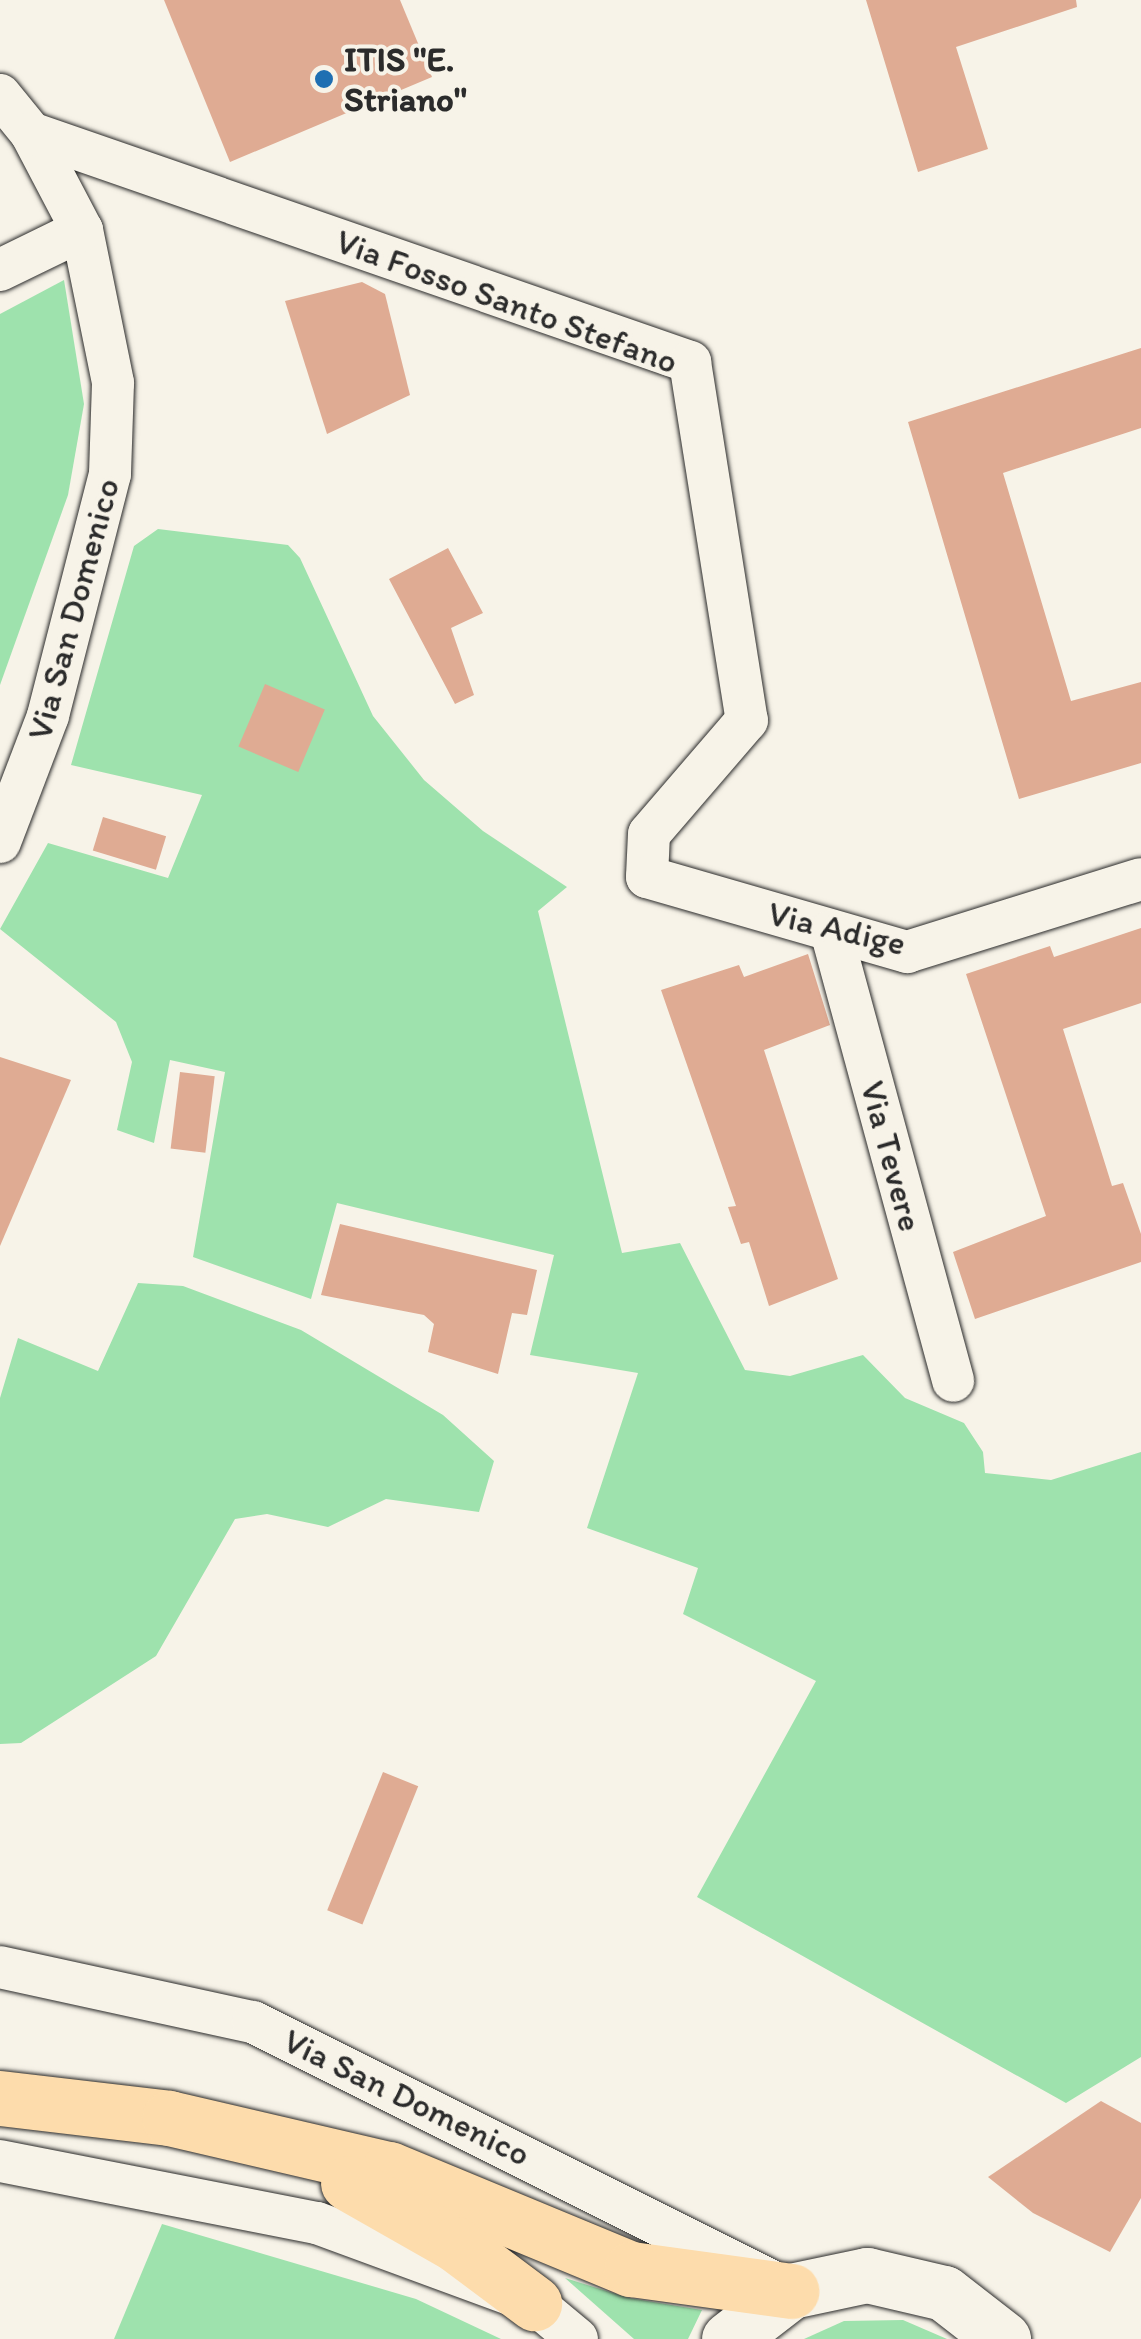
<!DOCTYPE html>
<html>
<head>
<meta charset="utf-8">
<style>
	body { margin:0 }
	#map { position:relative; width:1141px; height:2339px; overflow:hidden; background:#f7f3e8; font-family:Itim,sans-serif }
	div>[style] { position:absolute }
	.green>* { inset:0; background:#9ee2ad }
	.building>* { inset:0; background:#dfab93; transform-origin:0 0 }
	.roads { filter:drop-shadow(0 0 2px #2b2b2b) drop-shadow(0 0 2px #2b2b2b) }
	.street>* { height:42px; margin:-21px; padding:0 21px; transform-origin:21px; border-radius:21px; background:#f7f3e8 }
	.secondary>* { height:55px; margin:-27.5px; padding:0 27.5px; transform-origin:27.5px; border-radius:27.5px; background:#f7f3e8 }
	.highway>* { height:55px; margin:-27.5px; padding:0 27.5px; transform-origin:27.5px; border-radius:27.5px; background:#fddcac }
	.dots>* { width:28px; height:28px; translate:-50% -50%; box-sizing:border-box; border:5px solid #f7f3e8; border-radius:50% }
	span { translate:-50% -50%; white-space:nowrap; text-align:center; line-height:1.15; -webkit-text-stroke:8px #f7f3e8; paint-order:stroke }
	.poi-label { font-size:35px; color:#2b2b2b; font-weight:700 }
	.left { translate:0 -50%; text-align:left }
	.street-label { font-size:35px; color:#2b2b2b }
</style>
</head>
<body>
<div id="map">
	<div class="green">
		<i style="clip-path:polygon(64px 280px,84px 404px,68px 495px,0 685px,0 314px)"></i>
		<i style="clip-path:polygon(158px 529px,288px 545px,300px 558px,373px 716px,424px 780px,483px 831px,567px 887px,538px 911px,622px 1253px,680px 1243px,745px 1370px,790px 1376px,863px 1355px,905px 1398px,964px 1423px,983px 1452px,985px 1473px,1051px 1480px,1141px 1452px,1141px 2057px,1066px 2103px,697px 1897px,816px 1681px,683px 1614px,698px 1568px,587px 1528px,638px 1373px,530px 1355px,554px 1255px,337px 1203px,311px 1299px,193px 1257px,225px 1072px,170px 1060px,154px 1143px,117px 1130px,132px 1062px,116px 1022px,0 929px,48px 843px,168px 878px,202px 795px,71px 765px,134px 546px)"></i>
		<i style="clip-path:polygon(138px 1283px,183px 1286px,301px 1330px,443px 1415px,494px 1461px,479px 1512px,386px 1499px,328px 1527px,267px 1514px,235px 1519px,156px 1656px,21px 1743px,0 1744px,0 1398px,18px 1338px,98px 1371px)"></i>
		<i style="clip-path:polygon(162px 2224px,416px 2299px,501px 2339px,114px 2339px)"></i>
		<i style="clip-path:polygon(565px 2278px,629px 2298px,702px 2310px,688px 2339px,634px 2339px)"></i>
		<i style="clip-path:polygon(903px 2320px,947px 2339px,804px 2339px,844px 2321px)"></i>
	</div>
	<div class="building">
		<i style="clip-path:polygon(164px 0,400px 0,432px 77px,230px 162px)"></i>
		<i style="clip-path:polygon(866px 0,1076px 0,1077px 7px,956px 47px,988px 149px,918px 172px)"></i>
		<i style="clip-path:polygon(362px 282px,385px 294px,410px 395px,327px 434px,285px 301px)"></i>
		<i style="clip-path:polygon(1141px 348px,1141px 428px,1003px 473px,1071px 701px,1141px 682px,1141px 763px,1019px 799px,908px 422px)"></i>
		<i style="clip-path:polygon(448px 548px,483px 613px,451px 628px,474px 695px,455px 704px,389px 579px)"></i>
		<i style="left:265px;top:684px;width:65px;height:68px;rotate:23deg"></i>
		<i style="left:103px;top:817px;width:66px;height:35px;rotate:17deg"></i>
		<i style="clip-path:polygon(1141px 928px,1141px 1003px,1063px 1029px,1112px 1186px,1123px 1183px,1141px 1234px,1141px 1262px,975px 1319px,953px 1252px,1046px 1216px,966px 974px,1050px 946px,1054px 957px)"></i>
		<i style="clip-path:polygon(808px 954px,830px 1025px,764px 1050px,838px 1279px,769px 1306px,749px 1242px,741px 1244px,728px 1207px,736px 1206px,661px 990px,739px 965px,744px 977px)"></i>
		<i style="clip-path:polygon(0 1057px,71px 1080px,0 1246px)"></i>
		<i style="left:180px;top:1072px;width:35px;height:77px;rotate:7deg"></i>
		<i style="clip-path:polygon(340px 1224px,537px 1270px,527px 1315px,512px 1313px,498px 1374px,428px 1352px,434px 1324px,424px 1315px,321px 1295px)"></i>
		<i style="left:383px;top:1772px;width:38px;height:149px;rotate:22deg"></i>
		<i style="clip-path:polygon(1101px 2101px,1141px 2123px,1141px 2198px,1110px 2252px,1033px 2213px,988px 2177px)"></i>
	</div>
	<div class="roads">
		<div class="street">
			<i style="left:0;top:95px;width:49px;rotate:50.8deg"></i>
			<i style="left:31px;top:133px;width:110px;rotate:62.3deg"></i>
			<i style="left:82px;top:230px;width:156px;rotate:78.5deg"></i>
			<i style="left:113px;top:383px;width:91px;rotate:91.9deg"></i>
			<i style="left:110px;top:474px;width:250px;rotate:104.4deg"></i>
			<i style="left:48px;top:716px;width:135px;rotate:110.9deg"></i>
			<i style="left:31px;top:133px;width:698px;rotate:19.16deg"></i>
			<i style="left:690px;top:362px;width:363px;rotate:81deg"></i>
			<i style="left:747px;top:720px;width:150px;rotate:130.7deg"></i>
			<i style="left:649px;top:834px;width:43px;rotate:92.7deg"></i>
			<i style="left:647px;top:877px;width:271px;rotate:16.1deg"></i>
			<i style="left:907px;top:952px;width:245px;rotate:-17.3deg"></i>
			<i style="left:0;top:270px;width:91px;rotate:-26deg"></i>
			<i style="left:831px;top:931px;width:466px;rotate:74.8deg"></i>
			<i style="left:0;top:1967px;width:259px;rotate:12.3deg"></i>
			<i style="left:253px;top:2022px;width:577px;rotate:26.57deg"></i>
			<i style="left:0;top:2161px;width:323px;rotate:11.1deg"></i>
			<i style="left:317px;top:2223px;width:231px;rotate:20.2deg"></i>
			<i style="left:534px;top:2303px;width:56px;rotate:39.9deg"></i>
		</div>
		<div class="secondary">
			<i style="left:729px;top:2339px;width:78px;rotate:-37.7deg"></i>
			<i style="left:791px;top:2291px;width:78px;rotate:-11.9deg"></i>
			<i style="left:867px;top:2275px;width:79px;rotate:13.2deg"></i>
			<i style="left:944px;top:2293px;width:75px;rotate:37.9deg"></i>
		</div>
		<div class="highway">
			<i style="left:0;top:2098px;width:170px;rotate:6.7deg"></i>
			<i style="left:169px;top:2118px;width:226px;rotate:13.1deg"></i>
			<i style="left:389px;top:2169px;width:262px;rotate:22.5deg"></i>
			<i style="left:631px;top:2269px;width:162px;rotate:7.8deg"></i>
			<i style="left:348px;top:2183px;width:123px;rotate:29.7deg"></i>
			<i style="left:455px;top:2244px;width:99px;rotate:36.8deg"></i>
		</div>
	</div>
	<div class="dots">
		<i style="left:324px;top:79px;background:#1f6fb2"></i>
	</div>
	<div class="poi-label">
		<span class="left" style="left:344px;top:79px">ITIS ''E.<br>Striano''</span>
	</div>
	<div class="street-label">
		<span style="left:507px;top:301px;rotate:20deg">Via Fosso Santo Stefano</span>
		<span style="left:73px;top:609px;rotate:-75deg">Via San Domenico</span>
		<span style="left:837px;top:928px;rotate:13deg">Via Adige</span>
		<span style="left:892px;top:1156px;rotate:75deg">Via Tevere</span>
		<span style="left:407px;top:2097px;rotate:26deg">Via San Domenico</span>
	</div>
</div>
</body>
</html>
